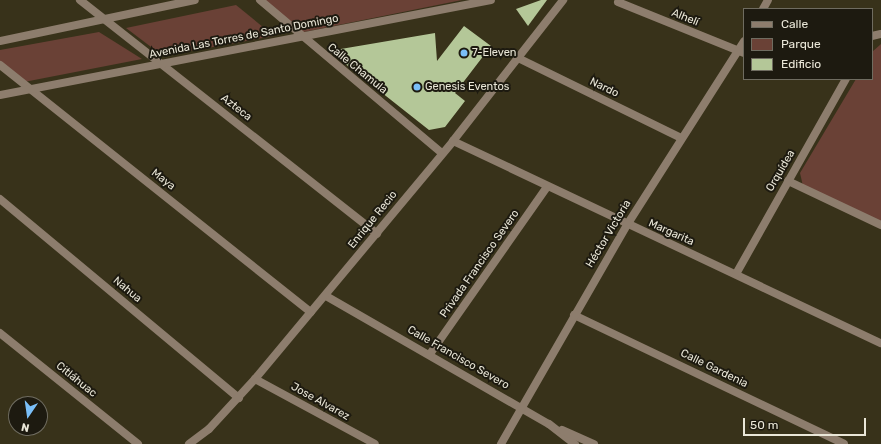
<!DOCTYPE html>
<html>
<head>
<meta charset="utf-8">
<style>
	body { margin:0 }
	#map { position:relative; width:881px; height:444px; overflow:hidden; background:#38321a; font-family:Rubik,sans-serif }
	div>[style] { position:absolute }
	.green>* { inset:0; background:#6a4136 }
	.building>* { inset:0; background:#b4c798 }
	.minor>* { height:8px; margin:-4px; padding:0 4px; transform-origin:4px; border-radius:4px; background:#8d7d6d }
	.tertiary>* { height:8px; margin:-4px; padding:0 4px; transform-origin:4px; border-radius:4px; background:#8d7d6d }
	.dots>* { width:11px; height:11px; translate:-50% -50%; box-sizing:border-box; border:2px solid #1d1a10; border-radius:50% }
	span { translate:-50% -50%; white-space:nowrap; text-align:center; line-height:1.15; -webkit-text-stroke:4px #1d1a10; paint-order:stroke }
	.street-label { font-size:11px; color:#eae7d8 }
	.poi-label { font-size:11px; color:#eae7d8 }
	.left { translate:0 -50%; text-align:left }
	.legend { position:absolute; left:743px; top:8px; width:130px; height:72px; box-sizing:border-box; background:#1d1a10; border:1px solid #6f6c60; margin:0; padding:5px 7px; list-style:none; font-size:12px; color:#eae7d8 }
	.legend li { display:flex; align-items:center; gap:8px; height:20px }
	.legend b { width:20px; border:1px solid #6f6c60 }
	.north { position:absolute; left:8px; top:396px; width:40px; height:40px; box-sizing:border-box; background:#1d1a10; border:1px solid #6f6c60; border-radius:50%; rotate:193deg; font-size:11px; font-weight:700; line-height:16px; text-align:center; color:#eae7d8 }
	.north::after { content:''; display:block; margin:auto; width:14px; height:18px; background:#7abff8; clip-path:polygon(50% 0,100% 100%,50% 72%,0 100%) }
	.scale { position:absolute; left:743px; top:418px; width:123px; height:18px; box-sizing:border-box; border:2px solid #eae7d8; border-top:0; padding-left:5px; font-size:12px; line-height:14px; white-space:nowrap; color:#eae7d8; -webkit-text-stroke:3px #1d1a10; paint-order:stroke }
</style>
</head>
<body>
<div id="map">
	<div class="green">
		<i style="clip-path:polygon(267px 0,462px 0,299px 33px,262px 1px)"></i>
		<i style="clip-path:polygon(236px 5px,274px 36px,163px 56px,126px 28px)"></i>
		<i style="clip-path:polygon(99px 32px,142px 59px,24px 82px,0 63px,0 50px)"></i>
		<i style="clip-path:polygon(881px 44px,881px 222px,803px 186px,800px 173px,856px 79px,872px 79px,872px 52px)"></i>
	</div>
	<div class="building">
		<i style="clip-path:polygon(541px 0,547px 0,528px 26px,516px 9px)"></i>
		<i style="clip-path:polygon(464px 26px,491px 46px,455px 93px,465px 101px,445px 127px,429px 130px,329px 51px,435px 33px,437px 61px)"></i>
	</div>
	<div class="minor">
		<i style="left:80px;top:0;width:378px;rotate:38.2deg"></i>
		<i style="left:260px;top:0;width:238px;rotate:40.1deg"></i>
		<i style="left:618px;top:2px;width:136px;rotate:22deg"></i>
		<i style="left:763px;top:9px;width:10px;rotate:-61deg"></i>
		<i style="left:872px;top:36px;width:9px;rotate:-13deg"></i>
		<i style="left:518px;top:58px;width:182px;rotate:26.1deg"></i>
		<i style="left:0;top:65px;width:397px;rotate:38.5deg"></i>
		<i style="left:453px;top:141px;width:473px;rotate:25.3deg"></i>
		<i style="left:788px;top:181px;width:103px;rotate:25.3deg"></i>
		<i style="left:0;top:199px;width:311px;rotate:39.8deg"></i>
		<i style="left:736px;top:274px;width:224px;rotate:-60.6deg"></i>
		<i style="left:326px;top:296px;width:257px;rotate:29.9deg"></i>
		<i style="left:549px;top:424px;width:33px;rotate:38deg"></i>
		<i style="left:574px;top:315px;width:299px;rotate:25.5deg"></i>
		<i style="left:0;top:333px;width:177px;rotate:38.8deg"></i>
		<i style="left:430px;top:354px;width:204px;rotate:-55deg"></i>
		<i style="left:255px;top:379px;width:136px;rotate:28.4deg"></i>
		<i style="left:562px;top:430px;width:35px;rotate:24deg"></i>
		<i style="left:189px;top:444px;width:25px;rotate:-37deg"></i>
		<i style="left:209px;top:429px;width:68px;rotate:-47.4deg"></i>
		<i style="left:255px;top:379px;width:310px;rotate:-50.2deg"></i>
		<i style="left:453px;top:141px;width:179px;rotate:-52deg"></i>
		<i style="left:501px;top:444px;width:253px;rotate:-60.1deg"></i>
		<i style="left:627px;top:225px;width:218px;rotate:-57.5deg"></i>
	</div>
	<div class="tertiary">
		<i style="left:0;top:41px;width:199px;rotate:-11.9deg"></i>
		<i style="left:0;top:95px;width:500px;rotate:-10.95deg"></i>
	</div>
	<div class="dots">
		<i style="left:464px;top:53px;background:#7abff8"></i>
		<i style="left:417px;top:87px;background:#7abff8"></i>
	</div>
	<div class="street-label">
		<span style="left:685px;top:18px;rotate:22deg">Alhelí</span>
		<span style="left:244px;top:37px;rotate:-11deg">Avenida Las Torres de Santo Domingo</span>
		<span style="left:357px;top:69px;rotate:39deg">Calle Chamula</span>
		<span style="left:604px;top:88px;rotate:26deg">Nardo</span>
		<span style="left:236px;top:108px;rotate:38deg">Azteca</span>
		<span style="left:781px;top:171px;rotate:-60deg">Orquídea</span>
		<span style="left:163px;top:180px;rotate:38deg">Maya</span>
		<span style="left:373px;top:220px;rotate:-51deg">Enrique Recio</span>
		<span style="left:671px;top:233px;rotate:24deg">Margarita</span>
		<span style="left:609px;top:234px;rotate:-59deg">Héctor Victoria</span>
		<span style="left:480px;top:264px;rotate:-55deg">Privada Francisco Severo</span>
		<span style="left:127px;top:290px;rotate:40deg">Nahua</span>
		<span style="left:458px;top:358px;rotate:30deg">Calle Francisco Severo</span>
		<span style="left:714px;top:369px;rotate:26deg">Calle Gardenia</span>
		<span style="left:76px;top:380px;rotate:39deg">Citláhuac</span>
		<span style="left:320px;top:402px;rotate:29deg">Jose Alvarez</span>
	</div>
	<div class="poi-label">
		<span class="left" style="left:472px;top:53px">7-Eleven</span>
		<span class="left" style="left:425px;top:87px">Genesis Eventos</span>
	</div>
	<ul class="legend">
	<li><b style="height:5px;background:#8d7d6d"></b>Calle</li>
	<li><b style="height:11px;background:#6a4136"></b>Parque</li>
	<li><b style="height:11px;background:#b4c798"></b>Edificio</li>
	</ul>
	<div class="north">N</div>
	<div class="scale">50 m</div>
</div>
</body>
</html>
